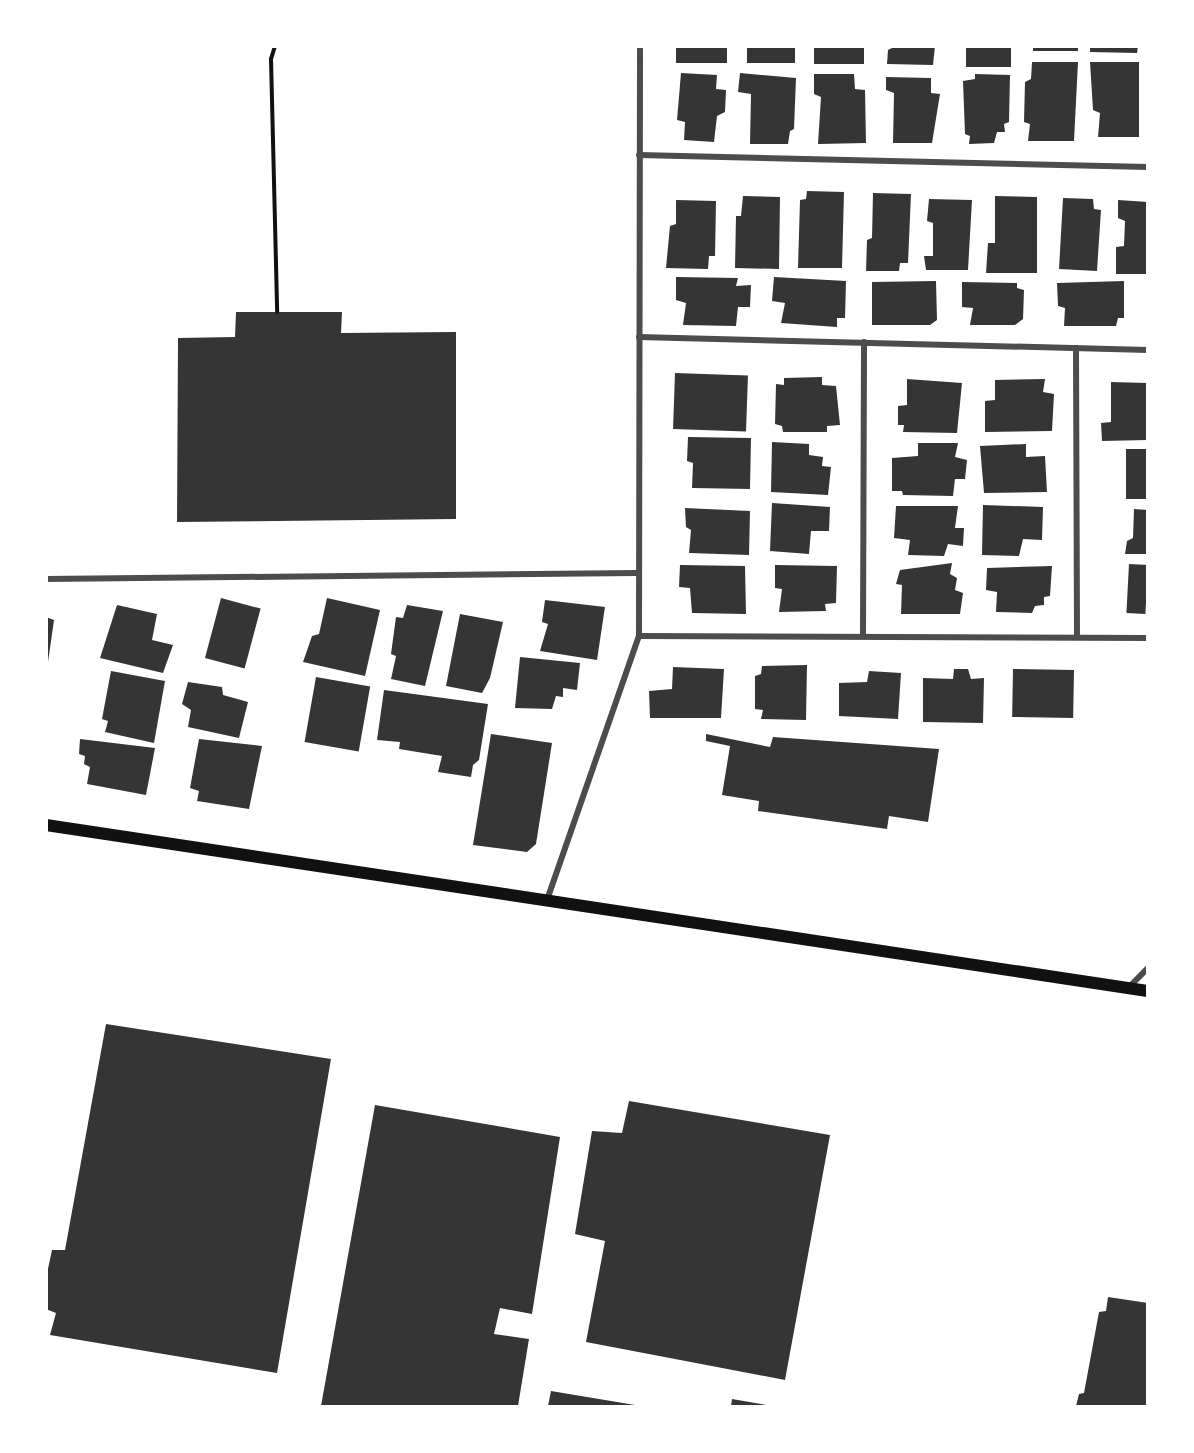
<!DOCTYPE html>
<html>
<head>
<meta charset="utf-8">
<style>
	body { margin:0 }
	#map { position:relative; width:1194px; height:1453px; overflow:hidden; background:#fff; font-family:"Source Sans 3",sans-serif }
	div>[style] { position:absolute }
	.building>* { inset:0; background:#353535; transform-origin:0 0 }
	.path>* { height:4px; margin:-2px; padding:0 2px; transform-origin:2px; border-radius:2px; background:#111 }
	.minor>* { height:6px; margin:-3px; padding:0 3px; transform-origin:3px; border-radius:3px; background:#4c4c4c }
	.secondary>* { height:12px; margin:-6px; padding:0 6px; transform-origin:6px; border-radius:6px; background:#111 }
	span { translate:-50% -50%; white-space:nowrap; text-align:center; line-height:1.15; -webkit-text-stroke:4.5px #fff; paint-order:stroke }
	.frame { position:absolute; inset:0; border:48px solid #fff; pointer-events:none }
</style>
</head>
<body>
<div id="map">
	<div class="building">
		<i style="left:676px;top:46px;width:51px;height:17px"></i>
		<i style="left:747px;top:46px;width:48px;height:17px"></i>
		<i style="left:814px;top:46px;width:50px;height:18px"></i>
		<i style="clip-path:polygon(896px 46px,935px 46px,933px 65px,887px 64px,888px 50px)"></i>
		<i style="left:966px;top:46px;width:45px;height:21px"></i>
		<i style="left:1033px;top:46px;width:45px;height:5px"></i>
		<i style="clip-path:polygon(1090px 46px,1138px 46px,1137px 53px,1090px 52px)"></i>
		<i style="clip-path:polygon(1032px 62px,1078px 62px,1074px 141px,1028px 141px,1030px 124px,1024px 122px,1025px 82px,1031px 79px)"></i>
		<i style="clip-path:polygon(1090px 62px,1139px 62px,1139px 137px,1098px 137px,1100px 113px,1093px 110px)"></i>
		<i style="clip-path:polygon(681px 73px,717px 75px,716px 89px,726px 90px,725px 112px,717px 116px,714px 142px,684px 140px,685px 122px,677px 120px)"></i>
		<i style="clip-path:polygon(740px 73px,796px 78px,794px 129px,790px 131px,788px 144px,750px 144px,751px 94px,738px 92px)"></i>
		<i style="clip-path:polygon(814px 74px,854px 74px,855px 89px,865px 90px,866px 143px,818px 144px,821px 97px,814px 94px)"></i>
		<i style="clip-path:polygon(975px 74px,1010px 75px,1009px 122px,1004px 124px,1005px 132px,997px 132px,994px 143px,969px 144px,970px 136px,965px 134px,963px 81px,975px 79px)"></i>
		<i style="clip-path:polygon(886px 77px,931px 78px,931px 93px,940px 94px,932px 143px,893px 143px,894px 93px,886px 90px)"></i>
		<i style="clip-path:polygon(807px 191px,844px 192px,842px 268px,798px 268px,800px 200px,806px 199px)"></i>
		<i style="clip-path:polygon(873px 193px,911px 194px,908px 263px,900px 263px,899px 271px,866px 271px,867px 240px,872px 238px)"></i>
		<i style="clip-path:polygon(743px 196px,780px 197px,779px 269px,735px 268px,736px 216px,741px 216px)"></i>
		<i style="clip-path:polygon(995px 196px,1037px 197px,1037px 273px,986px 273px,988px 243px,995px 243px)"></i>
		<i style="clip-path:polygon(1063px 198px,1093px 199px,1094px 209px,1101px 210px,1097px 271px,1059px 269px)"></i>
		<i style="clip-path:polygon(929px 199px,972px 200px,968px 270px,926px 270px,924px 256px,933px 256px,933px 223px,927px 221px)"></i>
		<i style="clip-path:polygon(676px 200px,716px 201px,715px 256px,709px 256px,708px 269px,666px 268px,670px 226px,676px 224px)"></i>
		<i style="clip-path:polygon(1118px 200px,1148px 202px,1148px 274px,1116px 274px,1116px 247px,1124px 246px,1125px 221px,1118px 218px)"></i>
		<i style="clip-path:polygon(676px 277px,738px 278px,736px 286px,751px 285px,750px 307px,738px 307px,736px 326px,683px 325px,686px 303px,676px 300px)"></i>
		<i style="clip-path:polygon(774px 277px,846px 281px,845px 318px,837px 318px,837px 327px,781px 323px,785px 303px,772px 301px)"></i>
		<i style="clip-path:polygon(936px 281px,937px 320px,930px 325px,872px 325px,872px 282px)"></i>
		<i style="clip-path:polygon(1124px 281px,1124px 318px,1118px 318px,1116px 326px,1064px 326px,1065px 308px,1058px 306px,1057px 283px)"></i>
		<i style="clip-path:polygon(962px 282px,1017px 283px,1017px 288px,1024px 290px,1023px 319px,1015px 325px,970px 325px,973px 308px,962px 307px)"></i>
		<i style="clip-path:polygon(236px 312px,342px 312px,341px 333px,456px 332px,456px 519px,177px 522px,178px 338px,235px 337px)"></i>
		<i style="left:675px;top:373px;width:73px;height:56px;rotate:2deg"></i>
		<i style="clip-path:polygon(822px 377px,822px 385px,836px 386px,840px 425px,827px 426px,827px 432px,783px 432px,782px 426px,775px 424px,776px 384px,784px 385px,784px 378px)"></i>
		<i style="clip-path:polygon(907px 379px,962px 383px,957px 433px,903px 432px,904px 425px,898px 425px,898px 406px,907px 405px)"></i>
		<i style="clip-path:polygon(1045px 379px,1043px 392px,1054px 394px,1052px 431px,985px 432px,985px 401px,995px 400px,995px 380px)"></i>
		<i style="clip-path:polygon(1111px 382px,1148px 383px,1148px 440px,1102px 441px,1101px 423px,1111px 422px)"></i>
		<i style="clip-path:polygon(688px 437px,751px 438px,750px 489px,692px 488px,693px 463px,687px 461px)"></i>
		<i style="clip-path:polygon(772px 442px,809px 444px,809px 455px,823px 457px,822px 466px,831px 467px,828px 495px,771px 492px)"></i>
		<i style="clip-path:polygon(918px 443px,958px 443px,955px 457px,967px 460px,965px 479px,955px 479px,953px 496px,903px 495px,902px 491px,892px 491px,892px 458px,918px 456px)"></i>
		<i style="clip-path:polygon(1026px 444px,1026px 457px,1045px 456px,1047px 492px,984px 493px,980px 446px)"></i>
		<i style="left:1126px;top:449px;width:22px;height:50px"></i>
		<i style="clip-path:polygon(772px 503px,830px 507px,829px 531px,811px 531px,809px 554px,770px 551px)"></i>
		<i style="clip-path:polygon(983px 505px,1043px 507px,1042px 540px,1023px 539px,1019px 556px,982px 555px)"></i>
		<i style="clip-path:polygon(896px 506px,958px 506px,955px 528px,964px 528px,963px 546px,948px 544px,944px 556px,908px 555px,910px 540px,894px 538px)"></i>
		<i style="clip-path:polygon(685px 508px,750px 511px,749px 555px,689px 553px,691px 530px,686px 527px)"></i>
		<i style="clip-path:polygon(1134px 509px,1148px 510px,1148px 554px,1125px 554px,1127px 541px,1133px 538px)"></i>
		<i style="clip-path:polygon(952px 563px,950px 574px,957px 578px,955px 590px,963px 593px,960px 614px,901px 614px,902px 585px,896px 584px,900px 570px)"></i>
		<i style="left:1129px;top:564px;width:19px;height:49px;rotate:3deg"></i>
		<i style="clip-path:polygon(680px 565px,745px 566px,746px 614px,692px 613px,690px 588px,679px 587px)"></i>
		<i style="clip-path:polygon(775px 565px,837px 566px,836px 603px,825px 604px,826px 611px,779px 612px,782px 589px,775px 588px)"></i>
		<i style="clip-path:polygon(1052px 566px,1050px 596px,1044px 597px,1044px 605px,1035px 606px,1032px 613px,996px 612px,997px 592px,986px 590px,987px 568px)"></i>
		<i style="left:221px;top:598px;width:41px;height:62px;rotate:15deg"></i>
		<i style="clip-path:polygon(327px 598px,380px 610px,365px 676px,303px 662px,312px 636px,319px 634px)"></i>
		<i style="clip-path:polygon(545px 600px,605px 607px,597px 660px,540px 651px,548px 624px,542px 622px)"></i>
		<i style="clip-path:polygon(117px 605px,157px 614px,152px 640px,173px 645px,163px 673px,100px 658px)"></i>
		<i style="clip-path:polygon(407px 605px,443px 611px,425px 686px,391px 679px,396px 656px,391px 654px,396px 617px,403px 618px)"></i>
		<i style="clip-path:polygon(460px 614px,503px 622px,490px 678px,482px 693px,446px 686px)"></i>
		<i style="clip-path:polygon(46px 617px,54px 620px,48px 662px,46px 662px)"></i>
		<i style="clip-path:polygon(520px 657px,580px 663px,577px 690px,563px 688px,563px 697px,556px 696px,552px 709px,515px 708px)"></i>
		<i style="clip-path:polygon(807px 665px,806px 720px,761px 719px,763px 710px,755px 709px,755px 676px,761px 674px,762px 666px)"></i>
		<i style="clip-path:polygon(673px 667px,724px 669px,721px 718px,650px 718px,649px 691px,672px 689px)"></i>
		<i style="clip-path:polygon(954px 669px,968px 669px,971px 679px,984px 678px,983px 723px,923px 722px,923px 678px,953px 679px)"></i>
		<i style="left:1013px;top:669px;width:61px;height:48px;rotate:1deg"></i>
		<i style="clip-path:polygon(111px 671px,165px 681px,154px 743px,105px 732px,108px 721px,102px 719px)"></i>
		<i style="clip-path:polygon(869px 671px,901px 673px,898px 719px,839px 716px,839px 683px,867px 682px)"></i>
		<i style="left:316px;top:677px;width:55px;height:66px;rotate:10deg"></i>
		<i style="clip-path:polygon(188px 682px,222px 687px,223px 695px,248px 702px,239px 738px,188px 727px,191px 710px,182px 704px)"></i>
		<i style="clip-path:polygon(384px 690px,488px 704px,479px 760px,473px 765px,471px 777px,438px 772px,442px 756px,399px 749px,400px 742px,377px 740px)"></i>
		<i style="clip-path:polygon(491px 734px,552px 743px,536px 844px,527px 852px,473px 845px)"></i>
		<i style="clip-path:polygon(706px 734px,770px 747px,773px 737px,939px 749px,928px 822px,889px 816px,887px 829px,758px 811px,759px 801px,722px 795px,730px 746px,706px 741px)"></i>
		<i style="clip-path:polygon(80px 739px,155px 748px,146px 795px,87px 784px,90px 767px,84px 764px,85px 756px,79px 754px)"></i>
		<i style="clip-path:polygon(199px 739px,262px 746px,249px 809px,197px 801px,199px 791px,190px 788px)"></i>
		<i style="clip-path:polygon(106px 1024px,331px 1059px,277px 1373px,50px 1335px,56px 1313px,46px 1309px,46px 1278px,52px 1250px,65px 1250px)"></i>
		<i style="clip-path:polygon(629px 1101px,830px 1135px,785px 1380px,586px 1342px,605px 1241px,575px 1234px,592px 1131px,622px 1133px)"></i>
		<i style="clip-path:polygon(375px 1105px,560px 1137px,532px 1314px,500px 1308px,494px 1334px,529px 1339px,518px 1406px,321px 1406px)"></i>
		<i style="clip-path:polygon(1108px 1297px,1148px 1303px,1148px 1406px,1076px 1406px,1079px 1394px,1084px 1393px,1099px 1312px,1106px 1311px)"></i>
		<i style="clip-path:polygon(551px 1391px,635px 1405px,635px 1406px,548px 1406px)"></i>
		<i style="clip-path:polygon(732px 1399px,767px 1405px,767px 1406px,731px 1406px)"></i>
	</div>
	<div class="path">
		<i style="left:275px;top:46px;width:14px;rotate:107deg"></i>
		<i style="left:271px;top:59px;width:253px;rotate:88.6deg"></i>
	</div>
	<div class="minor">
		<i style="left:639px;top:155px;width:509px;rotate:1.35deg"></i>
		<i style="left:639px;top:337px;width:509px;rotate:1.46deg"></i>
		<i style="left:1076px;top:348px;width:288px;rotate:89.8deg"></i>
		<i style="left:46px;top:579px;width:591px;rotate:-0.58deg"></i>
		<i style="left:639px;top:636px;width:509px;rotate:0.23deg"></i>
		<i style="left:863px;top:636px;width:294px;rotate:-89.8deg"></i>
		<i style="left:547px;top:900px;width:280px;rotate:-70.8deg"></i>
		<i style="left:639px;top:636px;width:590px;rotate:-89.9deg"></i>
		<i style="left:1129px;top:987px;width:27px;rotate:-45deg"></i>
	</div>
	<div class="secondary">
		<i style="left:46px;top:825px;width:1114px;rotate:8.57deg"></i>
	</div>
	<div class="frame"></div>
</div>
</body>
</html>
